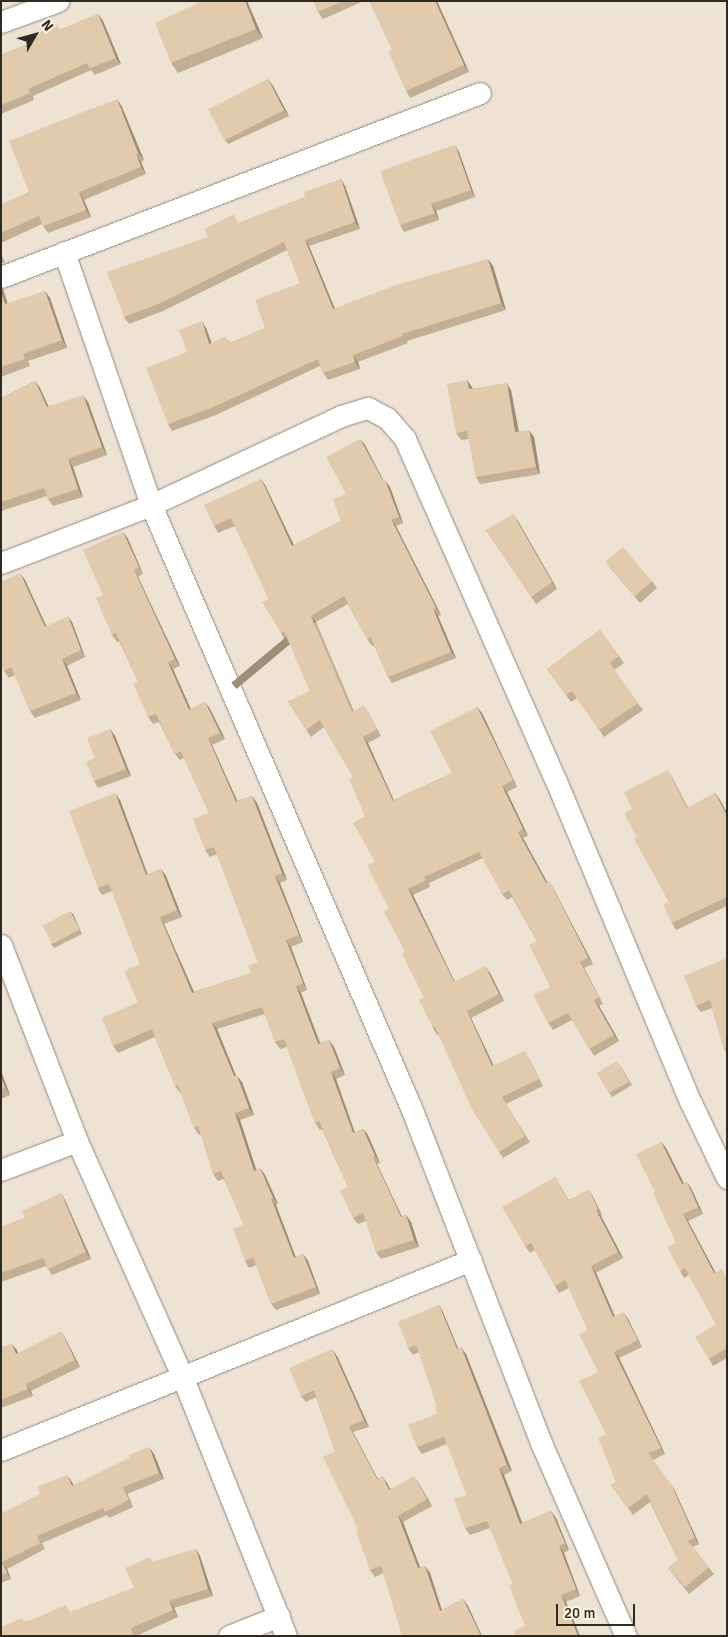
<!DOCTYPE html>
<html>
<head>
<meta charset="utf-8">
<style>
	body { margin:0 }
	#map { position:relative; width:728px; height:1637px; overflow:hidden; background:#ede2d4; font-family:Signika,sans-serif }
	div>[style] { position:absolute }
	.roads { filter:drop-shadow(0 0 1px #92887b) drop-shadow(0 0 1px #92887b) }
	.street>* { height:21px; margin:-10.5px; padding:0 10.5px; transform-origin:10.5px; border-radius:10.5px; background:#fff }
	.wall>* { inset:0; background:#c2af94 }
	.shaded-wall>* { inset:0; background:#9e8e78; transform-origin:0 0 }
	.building>* { inset:0; background:#e2cbac; transform-origin:0 0 }
	span { translate:-50% -50%; white-space:nowrap; text-align:center; line-height:1.15; -webkit-text-stroke:4.5px #fbf0e1; paint-order:stroke }
	.frame { position:absolute; inset:0; border:2px solid #2d2923; pointer-events:none }
	.north { position:absolute; left:10px; top:10px; width:50px; height:50px; -webkit-text-stroke:4px #fbf0e1; paint-order:stroke; rotate:52deg; font-size:14px; font-weight:700; line-height:20px; text-align:center; color:#2d2923 }
	.north::after { content:''; display:block; margin:auto; width:18px; height:22px; background:#2d2923; clip-path:polygon(50% 0,100% 100%,50% 72%,0 100%) }
	.scale { position:absolute; left:556px; top:1604px; width:79px; height:22px; box-sizing:border-box; border:2px solid #2d2923; border-top:0; padding-left:6px; font-size:15px; line-height:18px; white-space:nowrap; color:#2d2923; -webkit-text-stroke:4px #fbf0e1; paint-order:stroke }
</style>
</head>
<body>
<div id="map">
	<div class="roads">
		<div class="street">
			<i style="left:1px;top:22px;width:61px;rotate:-20.2deg"></i>
			<i style="left:64px;top:252px;width:268px;rotate:71deg"></i>
			<i style="left:151px;top:505px;width:659px;rotate:66.66deg"></i>
			<i style="left:412px;top:1110px;width:359px;rotate:68.8deg"></i>
			<i style="left:542px;top:1445px;width:209px;rotate:66.3deg"></i>
			<i style="left:1px;top:277px;width:513px;rotate:-21.01deg"></i>
			<i style="left:1px;top:563px;width:161px;rotate:-21.1deg"></i>
			<i style="left:151px;top:505px;width:210px;rotate:-25.1deg"></i>
			<i style="left:341px;top:416px;width:28px;rotate:-17deg"></i>
			<i style="left:368px;top:408px;width:21px;rotate:28deg"></i>
			<i style="left:387px;top:418px;width:28px;rotate:49deg"></i>
			<i style="left:405px;top:439px;width:374px;rotate:66.2deg"></i>
			<i style="left:556px;top:781px;width:349px;rotate:67.3deg"></i>
			<i style="left:691px;top:1103px;width:83px;rotate:64.4deg"></i>
			<i style="left:1px;top:945px;width:210px;rotate:68.8deg"></i>
			<i style="left:77px;top:1141px;width:257px;rotate:65.9deg"></i>
			<i style="left:182px;top:1376px;width:280px;rotate:68.2deg"></i>
			<i style="left:1px;top:1170px;width:81px;rotate:-20.9deg"></i>
			<i style="left:1px;top:1450px;width:507px;rotate:-22.01deg"></i>
			<i style="left:229px;top:1636px;width:54px;rotate:-21.8deg"></i>
		</div>
	</div>
	<div class="wall">
		<i style="clip-path:polygon(247px 1px,263px 38px,178px 73px,171px 63px)"></i>
		<i style="clip-path:polygon(314px 1px,364px 1px,323px 19px,318px 12px)"></i>
		<i style="clip-path:polygon(437px 1px,469px 72px,410px 98px,406px 91px,392px 50px)"></i>
		<i style="clip-path:polygon(98px 14px,103px 21px,121px 64px,95px 75px,91px 70px,33px 96px,34px 100px,1px 114px,1px 55px,28px 44px,56px 25px,60px 30px)"></i>
		<i style="clip-path:polygon(268px 79px,273px 86px,289px 116px,228px 144px,223px 137px)"></i>
		<i style="clip-path:polygon(117px 99px,122px 107px,144px 160px,141px 162px,146px 174px,84px 200px,91px 217px,48px 233px,42px 224px,1px 243px,1px 205px,29px 192px)"></i>
		<i style="clip-path:polygon(459px 152px,475px 197px,436px 211px,439px 220px,404px 232px,400px 225px)"></i>
		<i style="clip-path:polygon(341px 179px,345px 186px,360px 229px,309px 246px,335px 309px,488px 259px,493px 266px,506px 310px,407px 341px,408px 343px,358px 362px,360px 369px,328px 380px,323px 373px,320px 366px,216px 415px,172px 431px,168px 424px,187px 352px,206px 328px,212px 343px,225px 337px,230px 343px,265px 328px,300px 283px,287px 250px,163px 311px,129px 324px,124px 317px,208px 237px,239px 223px,305px 197px)"></i>
		<i style="clip-path:polygon(1px 253px,5px 262px,1px 264px)"></i>
		<i style="clip-path:polygon(1px 286px,3px 289px,8px 304px,45px 291px,50px 298px,67px 348px,28px 361px,30px 366px,1px 377px)"></i>
		<i style="clip-path:polygon(467px 380px,472px 388px,511px 390px,519px 431px,534px 437px,540px 474px,480px 484px,476px 477px,469px 439px,461px 440px,456px 433px)"></i>
		<i style="clip-path:polygon(35px 381px,40px 388px,48px 406px,88px 402px,107px 455px,73px 467px,83px 497px,53px 506px,48px 499px,47px 496px,1px 511px,1px 398px)"></i>
		<i style="clip-path:polygon(360px 439px,365px 445px,384px 481px,390px 487px,403px 523px,396px 526px,441px 615px,438px 616px,456px 658px,392px 683px,388px 677px,374px 645px,372px 646px,367px 639px,348px 604px,316px 622px,354px 711px,368px 712px,381px 736px,368px 743px,394px 800px,452px 773px,477px 707px,482px 713px,517px 787px,507px 792px,528px 836px,523px 838px,547px 882px,553px 888px,593px 964px,584px 968px,603px 1004px,599px 1006px,619px 1041px,594px 1056px,572px 1020px,553px 1030px,548px 1023px,550px 987px,537px 941px,512px 897px,507px 900px,502px 894px,483px 858px,429px 883px,430px 887px,413px 895px,455px 982px,490px 973px,504px 1001px,471px 1018px,494px 1066px,529px 1058px,543px 1086px,506px 1104px,530px 1142px,503px 1158px,499px 1152px,438px 1034px,437px 1035px,433px 1028px,424px 997px,405px 952px,389px 909px,375px 862px,365px 816px,353px 777px,324px 727px,311px 737px,288px 702px,310px 691px,288px 639px,285px 640px,281px 633px,269px 599px,235px 526px,218px 533px,214px 526px,261px 479px,265px 485px,294px 545px,341px 521px,346px 494px)"></i>
		<i style="clip-path:polygon(518px 521px,557px 589px,536px 604px,486px 530px)"></i>
		<i style="clip-path:polygon(123px 532px,128px 539px,143px 574px,138px 577px,180px 666px,173px 669px,191px 709px,205px 702px,210px 709px,225px 739px,212px 745px,237px 801px,252px 796px,257px 803px,287px 880px,280px 883px,303px 942px,291px 947px,307px 990px,301px 993px,320px 1043px,329px 1040px,334px 1047px,345px 1075px,336px 1079px,355px 1132px,363px 1129px,368px 1135px,380px 1163px,377px 1164px,402px 1216px,406px 1215px,411px 1222px,419px 1247px,381px 1259px,376px 1252px,366px 1221px,358px 1224px,353px 1218px,348px 1187px,322px 1129px,320px 1130px,315px 1123px,287px 1047px,280px 1049px,275px 1042px,265px 1014px,217px 1029px,236px 1076px,242px 1082px,254px 1115px,240px 1120px,256px 1170px,260px 1168px,265px 1175px,278px 1204px,276px 1205px,296px 1257px,303px 1254px,308px 1261px,320px 1294px,276px 1310px,271px 1304px,256px 1265px,249px 1268px,245px 1261px,244px 1225px,224px 1179px,218px 1181px,213px 1174px,201px 1134px,199px 1135px,194px 1128px,181px 1093px,180px 1093px,175px 1086px,155px 1037px,118px 1053px,113px 1046px,138px 1002px,140px 964px,112px 891px,102px 895px,98px 888px,120px 800px,148px 874px,161px 869px,166px 876px,182px 917px,164px 924px,194px 992px,251px 973px,258px 962px,217px 854px,210px 857px,205px 850px,209px 813px,184px 758px,180px 760px,175px 754px,159px 722px,153px 724px,148px 717px,138px 681px,119px 641px,117px 642px,112px 635px,103px 595px)"></i>
		<i style="clip-path:polygon(606px 562px,652px 581px,657px 588px,640px 603px,611px 569px)"></i>
		<i style="clip-path:polygon(25px 580px,46px 626px,72px 622px,85px 657px,67px 666px,81px 700px,35px 718px,30px 711px,15px 675px,9px 678px,4px 671px)"></i>
		<i style="clip-path:polygon(600px 630px,624px 663px,614px 670px,643px 710px,604px 737px,577px 698px,571px 702px,547px 669px)"></i>
		<i style="clip-path:polygon(110px 729px,115px 736px,131px 776px,98px 788px,94px 781px,95px 758px)"></i>
		<i style="clip-path:polygon(672px 777px,688px 808px,715px 793px,720px 800px,727px 813px,727px 906px,676px 930px,672px 923px,669px 902px,637px 838px,632px 809px)"></i>
		<i style="clip-path:polygon(73px 914px,82px 934px,54px 948px,51px 944px)"></i>
		<i style="clip-path:polygon(727px 958px,727px 1054px,724px 1049px,712px 1008px,701px 1012px,696px 1006px)"></i>
		<i style="clip-path:polygon(620px 1065px,632px 1085px,612px 1097px,597px 1073px)"></i>
		<i style="clip-path:polygon(1px 1071px,10px 1095px,1px 1099px)"></i>
		<i style="clip-path:polygon(661px 1142px,666px 1148px,684px 1183px,687px 1182px,691px 1188px,703px 1214px,688px 1221px,715px 1272px,727px 1276px,727px 1358px,713px 1366px,709px 1359px,716px 1324px,689px 1275px,684px 1278px,680px 1271px,676px 1243px,655px 1192px)"></i>
		<i style="clip-path:polygon(555px 1177px,569px 1200px,589px 1190px,593px 1197px,602px 1215px,601px 1216px,623px 1258px,596px 1273px,615px 1316px,628px 1319px,642px 1347px,619px 1358px,665px 1454px,653px 1460px,675px 1491px,699px 1544px,693px 1547px,714px 1574px,689px 1594px,668px 1568px,678px 1560px,650px 1502px,633px 1515px,611px 1485px,616px 1482px,606px 1434px,598px 1372px,588px 1330px,569px 1288px,559px 1293px,555px 1286px,535px 1250px,530px 1253px,525px 1246px)"></i>
		<i style="clip-path:polygon(65px 1200px,91px 1259px,52px 1275px,46px 1266px,1px 1282px,1px 1227px,25px 1218px)"></i>
		<i style="clip-path:polygon(439px 1305px,443px 1312px,458px 1348px,466px 1354px,512px 1471px,504px 1475px,522px 1523px,551px 1511px,556px 1518px,569px 1550px,564px 1553px,580px 1596px,566px 1602px,580px 1636px,516px 1636px,525px 1626px,513px 1584px,490px 1528px,470px 1535px,465px 1528px,467px 1495px,447px 1444px,422px 1454px,417px 1447px,437px 1414px,437px 1406px,419px 1352px,413px 1355px,408px 1348px)"></i>
		<i style="clip-path:polygon(65px 1338px,80px 1367px,31px 1391px,33px 1396px,1px 1408px,1px 1347px,17px 1350px,18px 1353px)"></i>
		<i style="clip-path:polygon(337px 1356px,369px 1427px,353px 1432px,377px 1478px,387px 1483px,390px 1489px,418px 1482px,432px 1506px,403px 1522px,420px 1568px,425px 1566px,430px 1573px,442px 1610px,463px 1599px,468px 1606px,482px 1636px,383px 1573px,375px 1577px,370px 1570px,335px 1451px,316px 1397px,306px 1402px,301px 1396px)"></i>
		<i style="clip-path:polygon(154px 1454px,164px 1479px,127px 1494px,133px 1507px,109px 1518px,107px 1515px,42px 1543px,45px 1549px,7px 1569px,11px 1579px,1px 1583px,1px 1514px,72px 1482px,73px 1485px)"></i>
		<i style="clip-path:polygon(196px 1549px,200px 1556px,213px 1596px,174px 1608px,178px 1617px,136px 1636px,1px 1636px,25px 1622px,71px 1612px,134px 1588px,153px 1562px)"></i>
	</div>
	<div class="shaded-wall">
		<i style="clip-path:polygon(245px 1px,247px 1px,263px 38px,256px 29px)"></i>
		<i style="clip-path:polygon(435px 1px,437px 1px,469px 72px,464px 65px)"></i>
		<i style="clip-path:polygon(98px 14px,103px 21px,121px 64px,116px 58px)"></i>
		<i style="clip-path:polygon(268px 79px,273px 86px,289px 116px,284px 110px)"></i>
		<i style="clip-path:polygon(117px 99px,122px 107px,144px 160px,138px 153px)"></i>
		<i style="clip-path:polygon(455px 145px,459px 152px,475px 197px,471px 190px)"></i>
		<i style="clip-path:polygon(136px 154px,141px 162px,146px 174px,141px 167px)"></i>
		<i style="clip-path:polygon(341px 179px,345px 186px,360px 229px,355px 222px)"></i>
		<i style="clip-path:polygon(79px 192px,84px 200px,91px 217px,86px 210px)"></i>
		<i style="clip-path:polygon(431px 204px,436px 211px,439px 220px,435px 213px)"></i>
		<i style="clip-path:polygon(305px 240px,309px 246px,338px 316px,333px 309px)"></i>
		<i style="clip-path:polygon(488px 259px,493px 266px,506px 310px,501px 303px)"></i>
		<i style="clip-path:polygon(1px 286px,3px 289px,10px 312px,5px 304px,1px 292px)"></i>
		<i style="clip-path:polygon(45px 291px,50px 298px,67px 348px,62px 340px)"></i>
		<i style="clip-path:polygon(202px 321px,206px 328px,214px 351px,209px 344px)"></i>
		<i style="clip-path:polygon(353px 355px,358px 362px,360px 369px,355px 362px)"></i>
		<i style="clip-path:polygon(467px 380px,472px 387px,474px 396px,469px 389px)"></i>
		<i style="clip-path:polygon(35px 381px,40px 388px,52px 414px,47px 407px)"></i>
		<i style="clip-path:polygon(507px 383px,511px 390px,520px 439px,515px 432px)"></i>
		<i style="clip-path:polygon(83px 395px,88px 402px,107px 455px,102px 447px)"></i>
		<i style="clip-path:polygon(529px 430px,534px 437px,540px 474px,536px 467px)"></i>
		<i style="clip-path:polygon(360px 439px,365px 445px,387px 488px,383px 481px)"></i>
		<i style="clip-path:polygon(68px 459px,73px 467px,83px 497px,78px 489px)"></i>
		<i style="clip-path:polygon(261px 479px,265px 485px,297px 552px,292px 546px)"></i>
		<i style="clip-path:polygon(385px 480px,390px 487px,403px 523px,399px 517px)"></i>
		<i style="clip-path:polygon(513px 514px,518px 521px,557px 589px,552px 582px)"></i>
		<i style="clip-path:polygon(391px 519px,396px 526px,441px 615px,436px 608px)"></i>
		<i style="clip-path:polygon(123px 532px,128px 539px,143px 574px,139px 567px)"></i>
		<i style="clip-path:polygon(134px 570px,138px 577px,180px 666px,175px 659px)"></i>
		<i style="clip-path:polygon(20px 573px,25px 580px,50px 634px,45px 627px)"></i>
		<i style="clip-path:polygon(433px 609px,438px 616px,456px 658px,451px 652px)"></i>
		<i style="clip-path:polygon(68px 616px,72px 622px,85px 657px,81px 650px)"></i>
		<i style="left:311px;top:616px;width:8px;height:104px;rotate:50deg"></i>
		<i style="clip-path:polygon(62px 659px,67px 666px,81px 700px,76px 693px)"></i>
		<i style="clip-path:polygon(168px 662px,173px 669px,194px 717px,189px 710px)"></i>
		<i style="clip-path:polygon(205px 702px,210px 709px,225px 739px,220px 733px)"></i>
		<i style="clip-path:polygon(477px 707px,482px 713px,517px 787px,513px 780px)"></i>
		<i style="clip-path:polygon(110px 729px,115px 736px,131px 776px,126px 769px)"></i>
		<i style="clip-path:polygon(363px 737px,368px 743px,397px 808px,393px 801px)"></i>
		<i style="clip-path:polygon(208px 738px,212px 745px,241px 809px,236px 802px)"></i>
		<i style="clip-path:polygon(668px 770px,672px 777px,691px 815px,687px 808px)"></i>
		<i style="clip-path:polygon(502px 786px,507px 792px,528px 836px,523px 829px)"></i>
		<i style="clip-path:polygon(115px 793px,120px 800px,150px 882px,146px 875px)"></i>
		<i style="clip-path:polygon(715px 793px,720px 800px,727px 813px,727px 816px)"></i>
		<i style="clip-path:polygon(252px 796px,257px 803px,287px 880px,282px 873px)"></i>
		<i style="clip-path:polygon(518px 832px,523px 838px,551px 889px,546px 883px)"></i>
		<i style="clip-path:polygon(161px 869px,166px 876px,182px 917px,177px 910px)"></i>
		<i style="clip-path:polygon(275px 876px,280px 883px,303px 942px,299px 935px)"></i>
		<i style="clip-path:polygon(549px 881px,553px 888px,593px 964px,588px 957px)"></i>
		<i style="clip-path:polygon(408px 889px,413px 895px,458px 989px,454px 982px)"></i>
		<i style="clip-path:polygon(70px 911px,73px 914px,82px 934px,80px 930px)"></i>
		<i style="clip-path:polygon(160px 917px,164px 924px,197px 999px,192px 993px)"></i>
		<i style="clip-path:polygon(286px 940px,291px 947px,307px 990px,303px 983px)"></i>
		<i style="clip-path:polygon(580px 962px,584px 968px,603px 1004px,599px 997px)"></i>
		<i style="clip-path:polygon(485px 966px,490px 973px,504px 1001px,499px 994px)"></i>
		<i style="clip-path:polygon(296px 986px,301px 993px,323px 1051px,318px 1044px)"></i>
		<i style="clip-path:polygon(594px 1000px,599px 1006px,619px 1041px,614px 1035px)"></i>
		<i style="clip-path:polygon(467px 1011px,471px 1018px,497px 1073px,492px 1066px)"></i>
		<i style="clip-path:polygon(212px 1023px,217px 1029px,239px 1083px,234px 1076px)"></i>
		<i style="clip-path:polygon(329px 1040px,334px 1047px,345px 1075px,340px 1068px)"></i>
		<i style="clip-path:polygon(1px 1071px,10px 1095px,5px 1087px,1px 1078px)"></i>
		<i style="clip-path:polygon(331px 1072px,336px 1079px,357px 1140px,353px 1133px)"></i>
		<i style="clip-path:polygon(237px 1076px,242px 1082px,254px 1115px,249px 1108px)"></i>
		<i style="clip-path:polygon(235px 1113px,240px 1120px,259px 1178px,254px 1171px)"></i>
		<i style="clip-path:polygon(363px 1129px,368px 1135px,380px 1163px,375px 1156px)"></i>
		<i style="clip-path:polygon(661px 1142px,666px 1148px,687px 1190px,682px 1184px)"></i>
		<i style="clip-path:polygon(373px 1157px,377px 1164px,405px 1224px,401px 1217px)"></i>
		<i style="clip-path:polygon(260px 1168px,265px 1175px,278px 1204px,273px 1198px)"></i>
		<i style="clip-path:polygon(687px 1182px,691px 1188px,703px 1214px,698px 1207px)"></i>
		<i style="clip-path:polygon(589px 1190px,593px 1197px,602px 1215px,598px 1209px)"></i>
		<i style="clip-path:polygon(61px 1193px,65px 1200px,91px 1259px,86px 1252px)"></i>
		<i style="clip-path:polygon(271px 1198px,276px 1205px,298px 1264px,294px 1258px)"></i>
		<i style="clip-path:polygon(596px 1210px,601px 1216px,623px 1258px,618px 1252px)"></i>
		<i style="clip-path:polygon(683px 1214px,688px 1221px,719px 1279px,714px 1273px)"></i>
		<i style="clip-path:polygon(406px 1215px,411px 1222px,419px 1247px,414px 1240px)"></i>
		<i style="clip-path:polygon(303px 1254px,308px 1261px,320px 1294px,316px 1287px)"></i>
		<i style="clip-path:polygon(591px 1266px,596px 1273px,618px 1324px,613px 1317px)"></i>
		<i style="clip-path:polygon(439px 1305px,443px 1312px,461px 1356px,457px 1349px)"></i>
		<i style="clip-path:polygon(623px 1312px,628px 1319px,642px 1347px,638px 1340px)"></i>
		<i style="clip-path:polygon(61px 1331px,65px 1338px,80px 1367px,75px 1360px)"></i>
		<i style="clip-path:polygon(12px 1344px,17px 1350px,20px 1360px,16px 1354px)"></i>
		<i style="clip-path:polygon(461px 1347px,466px 1354px,512px 1471px,507px 1465px)"></i>
		<i style="clip-path:polygon(332px 1349px,337px 1356px,369px 1427px,364px 1420px)"></i>
		<i style="clip-path:polygon(614px 1352px,619px 1358px,665px 1454px,661px 1448px)"></i>
		<i style="clip-path:polygon(26px 1384px,31px 1391px,33px 1396px,28px 1389px)"></i>
		<i style="clip-path:polygon(349px 1426px,353px 1432px,381px 1485px,377px 1479px)"></i>
		<i style="clip-path:polygon(149px 1447px,154px 1454px,164px 1479px,159px 1473px)"></i>
		<i style="clip-path:polygon(499px 1468px,504px 1475px,525px 1530px,520px 1524px)"></i>
		<i style="clip-path:polygon(67px 1475px,72px 1482px,76px 1493px,72px 1486px)"></i>
		<i style="clip-path:polygon(382px 1476px,387px 1483px,394px 1496px,389px 1490px)"></i>
		<i style="clip-path:polygon(414px 1476px,418px 1482px,432px 1506px,427px 1499px)"></i>
		<i style="clip-path:polygon(671px 1484px,675px 1491px,699px 1544px,695px 1538px)"></i>
		<i style="clip-path:polygon(123px 1487px,127px 1494px,133px 1507px,129px 1500px)"></i>
		<i style="clip-path:polygon(551px 1511px,556px 1518px,569px 1550px,565px 1543px)"></i>
		<i style="clip-path:polygon(398px 1516px,403px 1522px,423px 1575px,418px 1568px)"></i>
		<i style="clip-path:polygon(559px 1546px,564px 1553px,580px 1596px,576px 1589px)"></i>
		<i style="clip-path:polygon(196px 1549px,200px 1556px,213px 1596px,208px 1589px)"></i>
		<i style="clip-path:polygon(2px 1562px,7px 1569px,11px 1579px,7px 1573px)"></i>
		<i style="clip-path:polygon(425px 1566px,430px 1573px,444px 1617px,440px 1611px)"></i>
		<i style="clip-path:polygon(561px 1595px,566px 1602px,580px 1636px,578px 1636px)"></i>
		<i style="clip-path:polygon(463px 1599px,468px 1606px,482px 1636px,481px 1636px)"></i>
		<i style="clip-path:polygon(169px 1601px,174px 1608px,178px 1617px,173px 1610px)"></i>
	</div>
	<div class="building">
		<i style="clip-path:polygon(203px 1px,245px 1px,256px 29px,171px 63px,155px 23px)"></i>
		<i style="clip-path:polygon(314px 1px,343px 1px,318px 12px)"></i>
		<i style="clip-path:polygon(369px 1px,435px 1px,464px 65px,406px 91px,388px 51px,392px 50px)"></i>
		<i style="clip-path:polygon(98px 14px,116px 58px,90px 68px,87px 63px,28px 89px,30px 93px,1px 105px,1px 55px,28px 44px,26px 39px,56px 25px,59px 30px)"></i>
		<i style="left:268px;top:79px;width:35px;height:67px;rotate:63deg"></i>
		<i style="clip-path:polygon(117px 99px,138px 153px,136px 154px,141px 167px,79px 192px,86px 210px,43px 226px,39px 216px,1px 233px,1px 205px,29px 192px,9px 141px)"></i>
		<i style="clip-path:polygon(455px 145px,471px 190px,431px 204px,435px 213px,400px 225px,380px 171px)"></i>
		<i style="clip-path:polygon(341px 179px,355px 222px,305px 240px,333px 309px,396px 285px,488px 259px,501px 303px,402px 334px,403px 336px,353px 355px,355px 362px,323px 373px,318px 359px,211px 408px,168px 424px,146px 368px,187px 352px,179px 330px,202px 321px,209px 344px,225px 337px,229px 343px,265px 328px,255px 300px,300px 283px,284px 242px,158px 304px,124px 317px,107px 272px,208px 237px,204px 229px,234px 214px,238px 223px,305px 197px,304px 192px)"></i>
		<i style="clip-path:polygon(45px 291px,62px 340px,23px 354px,25px 359px,1px 367px,1px 292px,5px 304px)"></i>
		<i style="clip-path:polygon(467px 380px,469px 389px,507px 383px,515px 432px,529px 430px,536px 467px,476px 477px,467px 431px,456px 433px,447px 384px)"></i>
		<i style="clip-path:polygon(35px 381px,47px 407px,83px 395px,102px 447px,68px 459px,78px 489px,48px 499px,44px 488px,1px 502px,1px 398px)"></i>
		<i style="clip-path:polygon(360px 439px,383px 481px,385px 480px,399px 517px,391px 519px,436px 608px,433px 609px,451px 652px,388px 677px,371px 637px,367px 639px,344px 596px,311px 616px,352px 712px,364px 705px,377px 729px,363px 737px,393px 801px,452px 773px,430px 731px,477px 707px,513px 780px,502px 786px,523px 829px,518px 832px,546px 883px,549px 881px,588px 957px,580px 962px,599px 997px,594px 1000px,614px 1035px,589px 1049px,568px 1013px,548px 1023px,533px 995px,550px 987px,529px 945px,537px 941px,509px 890px,502px 894px,479px 852px,424px 877px,426px 880px,408px 889px,454px 982px,485px 966px,499px 994px,467px 1011px,492px 1066px,525px 1051px,539px 1079px,502px 1097px,525px 1136px,499px 1152px,472px 1109px,435px 1027px,433px 1028px,419px 1000px,424px 997px,402px 954px,405px 952px,384px 912px,389px 909px,367px 865px,375px 862px,353px 823px,365px 816px,349px 779px,353px 777px,320px 720px,306px 730px,288px 702px,310px 691px,284px 631px,281px 633px,262px 602px,269px 599px,231px 518px,214px 526px,204px 505px,261px 479px,292px 546px,341px 521px,333px 499px,346px 494px,326px 457px)"></i>
		<i style="clip-path:polygon(513px 514px,552px 582px,531px 597px,486px 530px)"></i>
		<i style="clip-path:polygon(123px 532px,139px 567px,134px 570px,175px 659px,168px 662px,189px 710px,205px 702px,220px 733px,208px 738px,236px 802px,252px 796px,282px 873px,275px 876px,299px 935px,286px 940px,303px 983px,296px 986px,318px 1044px,329px 1040px,340px 1068px,331px 1072px,353px 1133px,363px 1129px,375px 1156px,373px 1157px,401px 1217px,406px 1215px,414px 1240px,376px 1252px,363px 1213px,353px 1218px,340px 1191px,348px 1187px,319px 1121px,315px 1123px,284px 1039px,275px 1042px,262px 1007px,212px 1023px,234px 1076px,237px 1076px,249px 1108px,235px 1113px,254px 1171px,260px 1168px,273px 1198px,271px 1198px,294px 1258px,303px 1254px,316px 1287px,271px 1304px,253px 1257px,245px 1261px,233px 1229px,244px 1225px,221px 1171px,213px 1174px,198px 1126px,194px 1128px,178px 1085px,175px 1086px,152px 1029px,113px 1046px,102px 1018px,138px 1002px,124px 971px,140px 964px,109px 884px,98px 888px,69px 811px,115px 793px,146px 875px,161px 869px,177px 910px,160px 917px,192px 993px,251px 973px,248px 966px,258px 962px,214px 847px,205px 850px,193px 819px,209px 813px,181px 751px,175px 754px,156px 714px,148px 717px,133px 683px,138px 681px,116px 633px,112px 635px,96px 598px,103px 595px,83px 550px)"></i>
		<i style="left:623px;top:547px;width:45px;height:23px;rotate:50deg"></i>
		<i style="clip-path:polygon(20px 573px,45px 627px,68px 616px,81px 650px,62px 659px,76px 693px,30px 711px,11px 667px,4px 671px,1px 665px,1px 582px)"></i>
		<i style="clip-path:polygon(600px 630px,619px 656px,610px 663px,638px 703px,599px 730px,572px 691px,566px 695px,547px 669px)"></i>
		<i style="clip-path:polygon(110px 729px,126px 769px,94px 781px,86px 762px,95px 758px,87px 738px)"></i>
		<i style="clip-path:polygon(668px 770px,687px 808px,715px 793px,727px 816px,727px 897px,672px 923px,663px 905px,669px 902px,634px 839px,637px 838px,624px 813px,632px 809px,624px 792px)"></i>
		<i style="left:70px;top:911px;width:21px;height:31px;rotate:62deg"></i>
		<i style="clip-path:polygon(727px 958px,727px 1048px,724px 1049px,710px 1000px,696px 1006px,684px 976px)"></i>
		<i style="left:617px;top:1061px;width:24px;height:23px;rotate:60deg"></i>
		<i style="clip-path:polygon(1px 1078px,5px 1087px,1px 1089px)"></i>
		<i style="clip-path:polygon(661px 1142px,682px 1184px,687px 1182px,698px 1207px,683px 1214px,714px 1273px,722px 1269px,727px 1278px,727px 1348px,709px 1359px,695px 1337px,716px 1324px,685px 1268px,680px 1271px,667px 1247px,676px 1243px,653px 1193px,655px 1192px,636px 1154px)"></i>
		<i style="clip-path:polygon(555px 1177px,568px 1200px,589px 1190px,598px 1209px,596px 1210px,618px 1252px,591px 1266px,613px 1317px,623px 1312px,638px 1340px,614px 1352px,661px 1448px,648px 1453px,671px 1484px,695px 1538px,688px 1541px,709px 1567px,685px 1587px,668px 1568px,678px 1560px,647px 1494px,628px 1508px,611px 1485px,616px 1482px,598px 1438px,606px 1434px,579px 1381px,598px 1372px,579px 1334px,588px 1330px,565px 1280px,555px 1286px,531px 1243px,525px 1246px,502px 1207px)"></i>
		<i style="clip-path:polygon(61px 1193px,86px 1252px,48px 1269px,43px 1258px,1px 1273px,1px 1227px,25px 1218px,22px 1211px)"></i>
		<i style="clip-path:polygon(439px 1305px,457px 1349px,461px 1347px,507px 1465px,499px 1468px,520px 1524px,551px 1511px,565px 1543px,559px 1546px,576px 1589px,561px 1595px,578px 1636px,516px 1636px,514px 1631px,525px 1626px,509px 1585px,513px 1584px,487px 1521px,465px 1528px,454px 1499px,467px 1495px,444px 1437px,417px 1447px,408px 1425px,437px 1414px,435px 1407px,437px 1406px,416px 1345px,408px 1348px,398px 1322px)"></i>
		<i style="clip-path:polygon(61px 1331px,75px 1360px,26px 1384px,28px 1389px,1px 1400px,1px 1347px,12px 1344px,16px 1354px)"></i>
		<i style="clip-path:polygon(332px 1349px,364px 1420px,349px 1426px,377px 1479px,382px 1476px,389px 1490px,414px 1476px,427px 1499px,398px 1516px,418px 1568px,425px 1566px,440px 1611px,463px 1599px,481px 1636px,402px 1636px,381px 1566px,370px 1570px,356px 1532px,359px 1531px,323px 1457px,335px 1451px,314px 1390px,301px 1396px,289px 1368px)"></i>
		<i style="clip-path:polygon(149px 1447px,159px 1473px,123px 1487px,129px 1500px,105px 1512px,103px 1508px,37px 1536px,40px 1543px,2px 1562px,7px 1573px,1px 1575px,1px 1514px,40px 1494px,37px 1487px,67px 1475px,72px 1486px,129px 1458px,129px 1455px)"></i>
		<i style="clip-path:polygon(196px 1549px,208px 1589px,169px 1601px,173px 1610px,131px 1628px,133px 1635px,1px 1636px,1px 1627px,22px 1618px,24px 1623px,66px 1605px,70px 1612px,134px 1588px,125px 1568px,150px 1557px,152px 1562px)"></i>
	</div>
	<div class="frame"></div>
	<div class="north">N</div>
	<div class="scale">20 m</div>
</div>
</body>
</html>
